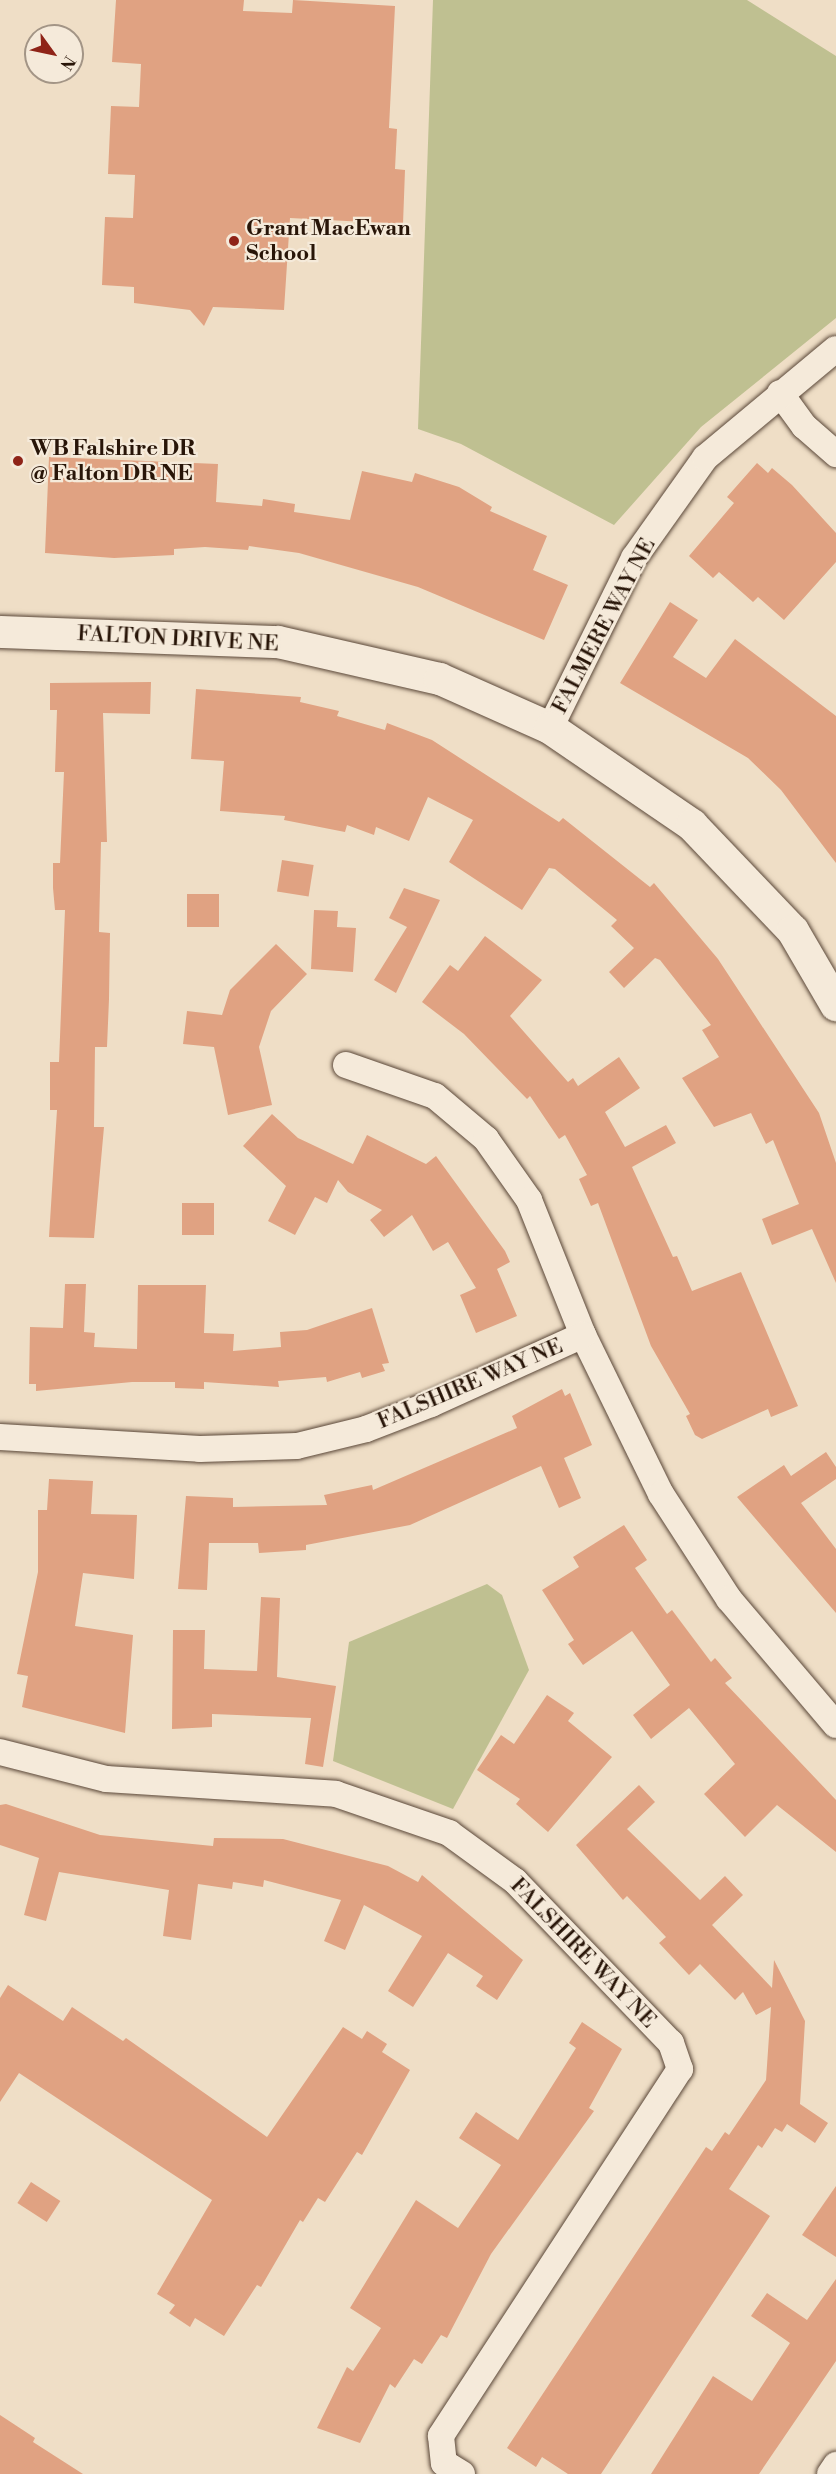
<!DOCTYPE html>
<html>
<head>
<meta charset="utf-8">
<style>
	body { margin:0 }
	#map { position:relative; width:836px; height:2474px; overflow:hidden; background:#efdec6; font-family:"Libre Bodoni",serif }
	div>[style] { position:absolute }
	.green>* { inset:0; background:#bfc091 }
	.building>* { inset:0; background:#e0a282; transform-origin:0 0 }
	.roads { filter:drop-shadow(0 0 2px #5a4738) drop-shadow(0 0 2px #5a4738) }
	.minor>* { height:26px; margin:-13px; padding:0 13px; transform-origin:13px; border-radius:13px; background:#f5eada }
	.tertiary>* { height:32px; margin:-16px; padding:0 16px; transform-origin:16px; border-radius:16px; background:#f5eada }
	.dots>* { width:16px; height:16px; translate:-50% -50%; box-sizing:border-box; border:3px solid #f5eada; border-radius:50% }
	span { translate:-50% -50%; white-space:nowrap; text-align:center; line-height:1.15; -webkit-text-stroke:4.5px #f5eada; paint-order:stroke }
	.poi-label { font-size:22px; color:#281508; font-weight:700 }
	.left { translate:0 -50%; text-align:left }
	.street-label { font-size:22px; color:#281508 }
	.north { position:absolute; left:24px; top:24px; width:60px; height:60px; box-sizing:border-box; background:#f5eada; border:2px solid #a39586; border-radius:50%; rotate:123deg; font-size:16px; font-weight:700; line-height:24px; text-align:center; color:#281508 }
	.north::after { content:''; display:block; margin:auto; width:21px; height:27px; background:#8f2418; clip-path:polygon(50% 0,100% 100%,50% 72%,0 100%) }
</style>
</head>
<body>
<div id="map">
	<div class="green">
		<i style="clip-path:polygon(433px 0,747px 0,836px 56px,836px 318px,701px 427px,614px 525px,461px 444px,418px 429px)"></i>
		<i style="clip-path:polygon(487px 1584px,502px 1595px,529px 1670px,453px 1809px,333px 1761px,349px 1642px)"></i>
	</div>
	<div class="building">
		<i style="clip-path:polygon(116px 0,244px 0,243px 11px,292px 13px,293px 0,395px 6px,389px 128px,397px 129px,395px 169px,405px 170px,403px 224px,290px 218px,284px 310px,213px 307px,204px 326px,190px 310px,134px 303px,134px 287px,102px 285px,105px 217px,133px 218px,135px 175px,108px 174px,111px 106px,139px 107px,141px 64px,112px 62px)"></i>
		<i style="clip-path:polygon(49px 457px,218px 464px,216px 502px,262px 506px,263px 499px,295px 504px,294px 512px,350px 520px,362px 471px,412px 482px,415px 473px,459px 487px,492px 507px,490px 511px,547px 536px,533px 570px,568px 585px,544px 640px,418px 587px,299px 553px,249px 546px,248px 550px,205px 547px,174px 549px,174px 555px,114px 558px,45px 553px)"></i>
		<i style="clip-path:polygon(757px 463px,768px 473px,772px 468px,792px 485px,836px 533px,836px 562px,784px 620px,758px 597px,753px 602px,719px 572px,713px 578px,689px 556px,734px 503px,727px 497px)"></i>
		<i style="clip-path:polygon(670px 602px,698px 620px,673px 657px,706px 678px,735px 639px,836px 716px,836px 863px,781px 790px,748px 758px,620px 683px)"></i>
		<i style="clip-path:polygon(151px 682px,150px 714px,103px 713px,107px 842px,101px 842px,99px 932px,110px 933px,109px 999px,107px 1047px,95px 1047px,94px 1127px,104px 1127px,94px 1238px,49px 1237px,57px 1110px,50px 1110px,50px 1062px,59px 1062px,65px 910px,55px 910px,53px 888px,53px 863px,60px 863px,64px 772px,55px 772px,57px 710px,50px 710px,50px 683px)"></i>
		<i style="clip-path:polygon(196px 689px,301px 697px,300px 702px,339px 711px,337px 716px,385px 730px,387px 723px,432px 740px,559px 822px,563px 818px,650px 887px,654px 883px,718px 959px,819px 1113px,836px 1163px,836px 1283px,812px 1229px,772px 1245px,762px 1219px,799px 1204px,773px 1140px,766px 1144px,751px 1113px,714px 1127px,682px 1078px,719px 1057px,702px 1030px,711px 1025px,660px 960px,655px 958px,624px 988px,609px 972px,634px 948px,611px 926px,617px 920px,555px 869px,549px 868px,522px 910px,449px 862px,473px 820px,428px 797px,409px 841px,376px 827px,374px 835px,347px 825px,345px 832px,284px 820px,285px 816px,220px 811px,224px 761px,191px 759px)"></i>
		<i style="left:282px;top:860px;width:32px;height:32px;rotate:9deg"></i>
		<i style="clip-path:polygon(404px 888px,440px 900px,396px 993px,374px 980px,407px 927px,389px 918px)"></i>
		<i style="left:187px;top:894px;width:32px;height:33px"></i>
		<i style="clip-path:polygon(314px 910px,338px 911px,337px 927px,356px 928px,353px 972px,311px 969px)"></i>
		<i style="clip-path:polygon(485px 936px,542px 980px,510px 1016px,568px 1082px,573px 1078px,578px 1086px,619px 1057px,640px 1088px,605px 1112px,625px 1147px,666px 1125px,676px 1143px,632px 1167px,673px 1257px,677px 1256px,692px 1291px,741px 1272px,798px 1406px,771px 1417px,768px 1409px,702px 1439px,695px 1435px,686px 1416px,690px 1414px,651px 1346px,598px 1203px,591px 1206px,579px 1179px,587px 1175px,565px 1135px,559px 1139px,530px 1096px,527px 1099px,464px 1034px,422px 1002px,450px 965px,458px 971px)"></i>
		<i style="clip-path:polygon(276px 944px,307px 974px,271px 1011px,259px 1047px,272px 1105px,228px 1115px,214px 1047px,183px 1044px,187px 1011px,222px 1015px,230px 990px)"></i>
		<i style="clip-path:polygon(272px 1114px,298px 1138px,353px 1164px,367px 1135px,426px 1164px,436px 1156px,505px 1251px,510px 1262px,497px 1269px,517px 1316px,476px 1333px,460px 1295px,476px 1288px,448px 1242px,433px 1251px,412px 1215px,384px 1237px,370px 1220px,382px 1210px,348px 1192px,338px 1180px,327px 1203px,315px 1197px,295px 1235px,268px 1221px,286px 1186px,243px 1146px)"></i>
		<i style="left:182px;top:1203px;width:32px;height:32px"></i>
		<i style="clip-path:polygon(65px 1284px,86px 1284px,84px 1332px,95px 1333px,94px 1347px,137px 1349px,138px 1285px,206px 1285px,204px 1333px,234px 1334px,233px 1351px,281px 1347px,280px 1332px,307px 1330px,372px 1308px,389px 1363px,382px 1364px,385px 1371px,362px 1378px,360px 1372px,327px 1382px,326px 1377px,278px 1381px,279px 1387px,204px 1382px,204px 1389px,175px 1388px,175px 1382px,132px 1382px,36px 1391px,36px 1384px,29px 1384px,30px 1327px,63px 1328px)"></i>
		<i style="clip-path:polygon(562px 1389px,565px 1396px,570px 1393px,592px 1445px,564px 1458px,581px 1498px,559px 1508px,541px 1466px,410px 1525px,306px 1545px,306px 1550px,259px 1553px,258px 1543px,209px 1543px,207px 1590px,178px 1589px,186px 1496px,233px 1498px,233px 1507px,327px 1505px,324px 1495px,372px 1485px,373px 1490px,517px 1428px,512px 1416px)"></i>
		<i style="clip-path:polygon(826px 1452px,836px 1467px,836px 1479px,801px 1503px,836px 1549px,836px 1613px,737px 1497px,784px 1465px,791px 1476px)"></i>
		<i style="clip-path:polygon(49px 1479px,93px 1481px,91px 1514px,137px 1515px,134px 1579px,83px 1573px,75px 1626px,133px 1635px,125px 1733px,22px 1707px,28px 1676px,17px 1674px,38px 1572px,38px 1510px,47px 1510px)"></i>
		<i style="clip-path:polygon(624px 1525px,647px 1560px,635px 1568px,667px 1614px,672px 1610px,711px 1662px,715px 1658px,732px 1678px,725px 1683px,836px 1800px,836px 1852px,777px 1805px,745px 1837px,704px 1794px,735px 1764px,689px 1708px,651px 1739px,633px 1715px,670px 1685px,632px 1631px,583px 1665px,568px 1644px,574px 1640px,542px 1590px,579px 1567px,573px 1557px)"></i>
		<i style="clip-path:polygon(261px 1597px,280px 1598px,277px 1677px,336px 1686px,323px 1767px,305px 1764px,311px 1718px,212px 1714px,212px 1727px,172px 1729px,173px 1630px,205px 1630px,204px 1669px,257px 1671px)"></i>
		<i style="clip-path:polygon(547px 1695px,574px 1713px,568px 1721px,612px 1757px,548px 1832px,516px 1804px,520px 1799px,477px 1770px,501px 1735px,514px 1744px)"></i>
		<i style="clip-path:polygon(639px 1785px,655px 1802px,627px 1829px,700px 1900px,725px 1876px,743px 1895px,712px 1925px,772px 1988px,774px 1960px,805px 2021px,800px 2104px,828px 2123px,815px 2143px,787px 2124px,782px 2132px,775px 2128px,762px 2148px,758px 2145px,729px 2189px,770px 2216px,601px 2474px,568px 2474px,542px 2457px,536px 2467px,507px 2448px,706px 2147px,712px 2151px,725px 2132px,729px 2135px,766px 2080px,771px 2007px,756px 2015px,743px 1992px,735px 2000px,700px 1964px,689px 1975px,659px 1943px,666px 1937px,627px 1896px,623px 1900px,576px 1845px)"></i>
		<i style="clip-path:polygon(6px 1804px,100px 1835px,213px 1846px,214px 1838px,283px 1839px,388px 1866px,418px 1882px,422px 1875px,523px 1960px,497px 2000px,476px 1986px,483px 1976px,448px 1953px,413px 2007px,388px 1991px,422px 1936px,364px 1905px,345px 1950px,324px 1941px,341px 1900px,264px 1880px,263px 1887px,233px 1882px,232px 1889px,198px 1884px,191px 1940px,163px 1936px,169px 1890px,59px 1872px,46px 1921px,24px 1915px,39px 1858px,0 1845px,0 1805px)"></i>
		<i style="clip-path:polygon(8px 1985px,63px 2021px,72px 2007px,123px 2041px,126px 2038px,267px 2137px,343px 2027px,362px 2039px,367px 2031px,387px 2044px,382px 2052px,410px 2070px,362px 2155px,357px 2152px,325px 2202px,318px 2198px,303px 2222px,300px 2220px,261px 2287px,257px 2285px,224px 2336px,195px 2318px,190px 2327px,169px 2313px,175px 2305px,157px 2294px,212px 2200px,19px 2073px,0 2102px,0 1998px)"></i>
		<i style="clip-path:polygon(582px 2022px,622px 2049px,589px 2108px,594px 2111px,491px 2254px,447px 2338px,441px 2335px,422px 2364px,414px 2359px,395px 2388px,390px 2384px,360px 2443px,317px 2428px,347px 2367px,353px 2371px,381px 2328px,350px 2308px,416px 2200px,458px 2228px,501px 2165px,459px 2138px,476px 2112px,518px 2140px,576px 2048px,569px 2043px)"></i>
		<i style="left:31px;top:2182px;width:35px;height:25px;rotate:33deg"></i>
		<i style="clip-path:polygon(836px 2186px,836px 2257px,802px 2235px)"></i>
		<i style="clip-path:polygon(836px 2279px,836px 2361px,759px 2474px,651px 2474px,713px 2376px,752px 2401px,790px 2343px,751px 2316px,767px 2293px,807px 2320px)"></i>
		<i style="clip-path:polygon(0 2415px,35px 2438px,33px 2442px,83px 2474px,0 2474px)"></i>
	</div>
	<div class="roads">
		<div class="minor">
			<i style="left:780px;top:393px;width:41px;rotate:54deg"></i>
			<i style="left:804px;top:426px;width:43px;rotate:41.2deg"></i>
			<i style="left:550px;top:728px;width:190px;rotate:-63.7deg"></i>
			<i style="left:634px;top:558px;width:123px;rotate:-54.6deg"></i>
			<i style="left:705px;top:458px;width:170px;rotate:-39.8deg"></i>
			<i style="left:346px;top:1065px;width:94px;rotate:19.2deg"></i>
			<i style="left:435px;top:1096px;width:67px;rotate:40.1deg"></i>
			<i style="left:486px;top:1139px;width:75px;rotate:54.8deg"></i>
			<i style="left:529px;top:1200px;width:145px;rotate:68.2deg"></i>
			<i style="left:583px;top:1335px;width:177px;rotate:63.9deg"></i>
			<i style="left:661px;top:1494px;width:125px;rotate:57.1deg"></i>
			<i style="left:729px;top:1599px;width:165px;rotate:49.7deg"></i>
			<i style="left:0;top:1437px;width:200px;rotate:3.4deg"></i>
			<i style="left:200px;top:1449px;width:97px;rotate:-1.8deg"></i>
			<i style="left:297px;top:1446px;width:71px;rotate:-13.8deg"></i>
			<i style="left:366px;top:1429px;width:70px;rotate:-21deg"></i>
			<i style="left:431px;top:1404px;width:167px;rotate:-24.4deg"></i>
			<i style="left:0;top:1752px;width:109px;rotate:14.3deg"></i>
			<i style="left:106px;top:1779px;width:230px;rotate:3.7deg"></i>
			<i style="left:336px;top:1794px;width:120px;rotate:19deg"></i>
			<i style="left:449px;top:1833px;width:82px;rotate:36deg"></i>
			<i style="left:515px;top:1881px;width:225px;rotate:46.1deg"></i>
			<i style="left:671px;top:2043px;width:28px;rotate:71deg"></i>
			<i style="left:680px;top:2069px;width:438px;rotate:123.1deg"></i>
			<i style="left:441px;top:2436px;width:27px;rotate:84deg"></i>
			<i style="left:444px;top:2463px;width:21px;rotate:31deg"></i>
			<i style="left:830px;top:2474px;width:11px;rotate:-56deg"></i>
		</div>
		<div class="tertiary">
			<i style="left:0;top:632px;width:278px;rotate:2.1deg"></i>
			<i style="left:278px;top:642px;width:166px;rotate:12.9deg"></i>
			<i style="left:440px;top:679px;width:120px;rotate:24deg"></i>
			<i style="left:550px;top:728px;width:172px;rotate:34.3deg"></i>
			<i style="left:692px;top:825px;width:146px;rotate:46.4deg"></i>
			<i style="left:793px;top:931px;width:86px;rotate:59.8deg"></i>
		</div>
	</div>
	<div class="dots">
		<i style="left:234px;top:241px;background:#8f2418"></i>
		<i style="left:18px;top:461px;background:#8f2418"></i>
	</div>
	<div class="poi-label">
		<span class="left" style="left:246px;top:241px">Grant MacEwan<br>School</span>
		<span class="left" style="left:30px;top:461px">WB Falshire DR<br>@ Falton DR NE</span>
	</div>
	<div class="street-label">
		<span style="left:604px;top:626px;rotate:-62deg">FALMERE WAY NE</span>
		<span style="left:178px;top:639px;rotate:3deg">FALTON DRIVE NE</span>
		<span style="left:470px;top:1384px;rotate:-23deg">FALSHIRE WAY NE</span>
		<span style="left:583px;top:1953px;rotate:46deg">FALSHIRE WAY NE</span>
	</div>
	<div class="north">N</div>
</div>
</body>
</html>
